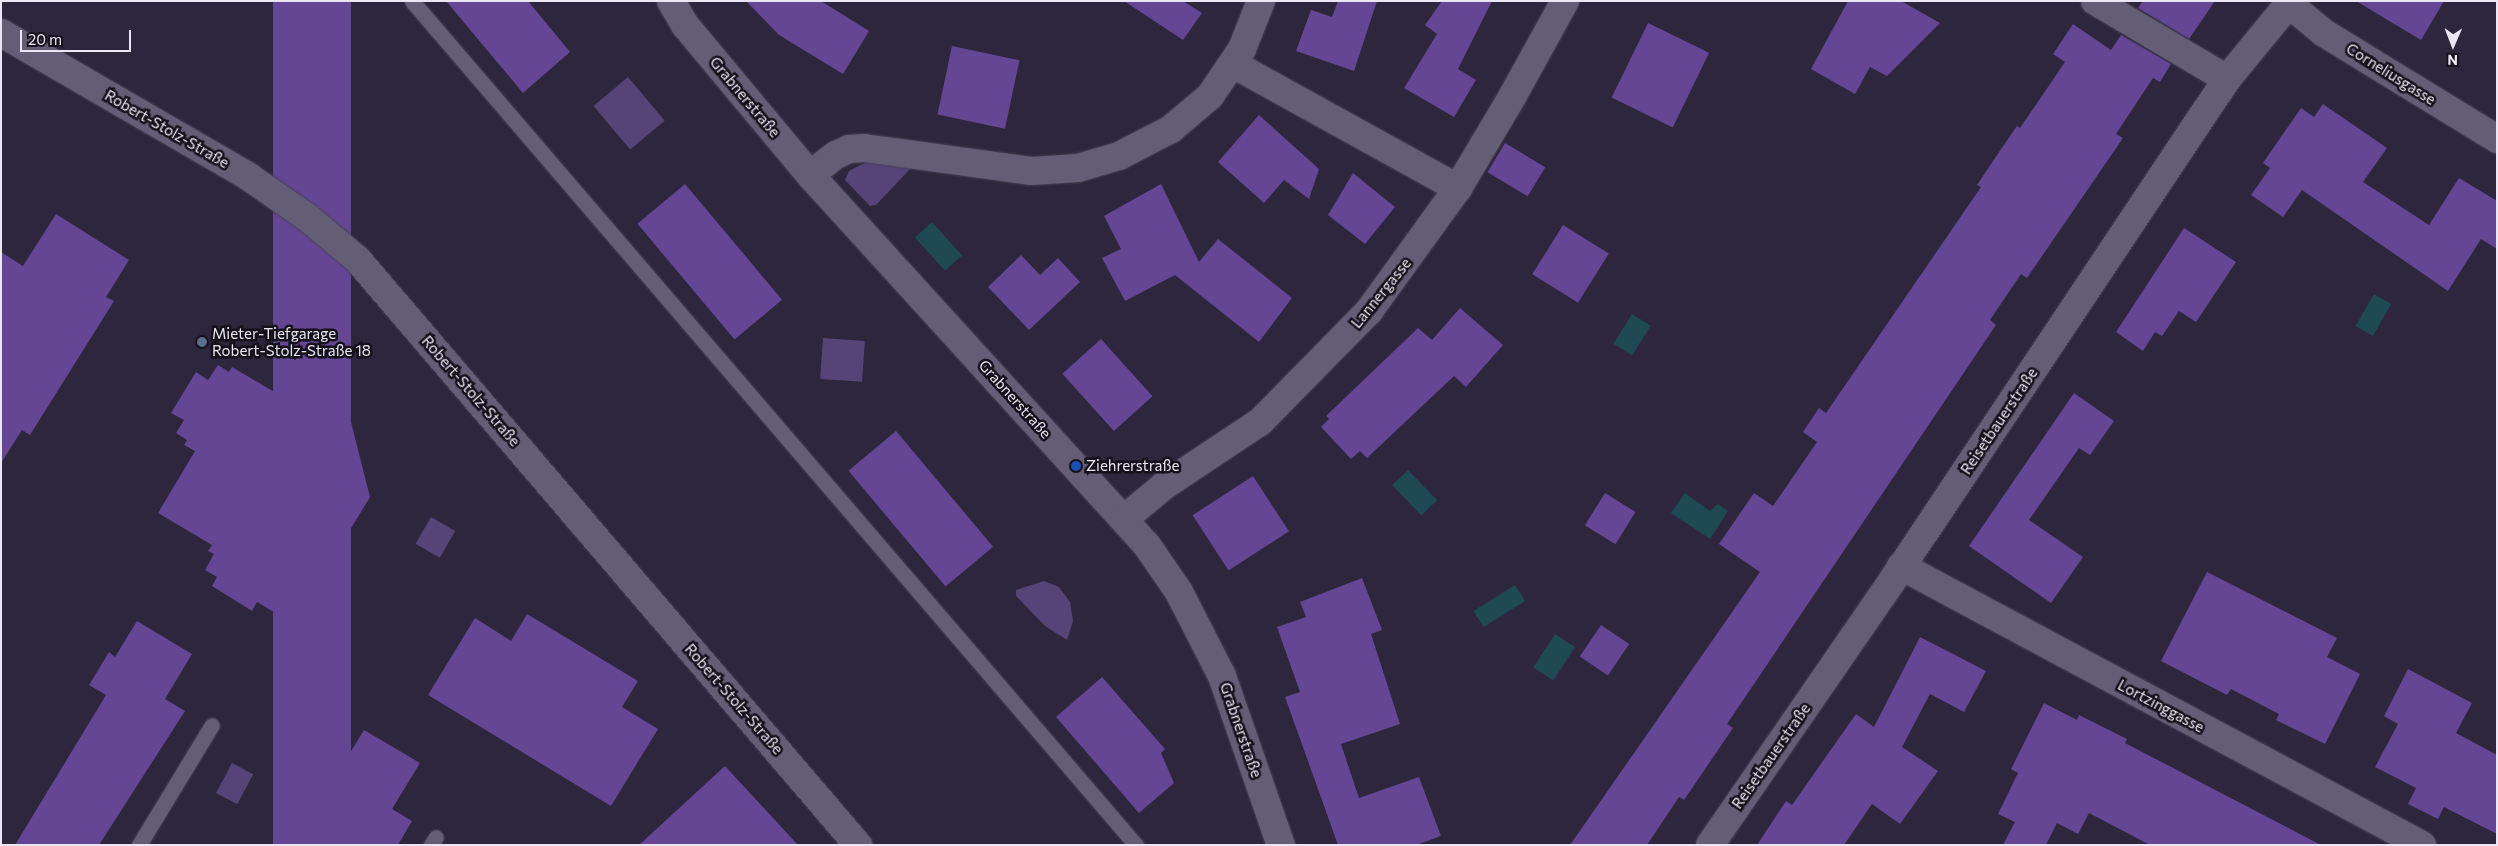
<!DOCTYPE html>
<html>
<head>
<meta charset="utf-8">
<style>
	body { margin:0 }
	#map { position:relative; width:2498px; height:846px; overflow:hidden; background:#2d263c; font-family:Commissioner,sans-serif }
	div>[style] { position:absolute }
	.green>* { inset:0; background:#564479; transform-origin:0 0 }
	.water>* { inset:0; background:#1f4a54; transform-origin:0 0 }
	.building>* { inset:0; background:#644695; transform-origin:0 0 }
	.roads { filter:drop-shadow(0 0 1px #484255) drop-shadow(0 0 1px #484255) }
	.service>* { height:15px; margin:-7.5px; padding:0 7.5px; transform-origin:7.5px; border-radius:7.5px; background:#645d76 }
	.minor>* { height:28px; margin:-14px; padding:0 14px; transform-origin:14px; border-radius:14px; background:#645d76 }
	.dots>* { width:14px; height:14px; translate:-50% -50%; box-sizing:border-box; border:2px solid #14111b; border-radius:50% }
	span { translate:-50% -50%; white-space:nowrap; text-align:center; line-height:1.15; -webkit-text-stroke:5px #14111b; paint-order:stroke }
	.street-label { font-size:15px; color:#eae6f5 }
	.poi-label { font-size:15px; color:#eae6f5 }
	.left { translate:0 -50%; text-align:left }
	.frame { position:absolute; inset:0; border:2px solid #eae6f5; pointer-events:none }
	.north { position:absolute; left:2428px; top:20px; width:50px; height:50px; -webkit-text-stroke:4px #14111b; paint-order:stroke; rotate:181deg; font-size:14px; font-weight:700; line-height:20px; text-align:center; color:#eae6f5 }
	.north::after { content:''; display:block; margin:auto; width:18px; height:22px; background:#eae6f5; clip-path:polygon(50% 0,100% 100%,50% 72%,0 100%) }
	.scale { position:absolute; left:20px; top:30px; width:111px; height:22px; box-sizing:border-box; border:2px solid #eae6f5; border-top:0; padding-left:6px; font-size:15px; line-height:18px; white-space:nowrap; color:#eae6f5; -webkit-text-stroke:4px #14111b; paint-order:stroke }
</style>
</head>
<body>
<div id="map">
	<div class="green">
		<i style="left:628px;top:77px;width:57px;height:45px;rotate:50deg"></i>
		<i style="clip-path:polygon(866px 162px,911px 168px,876px 205px,870px 206px,845px 180px,849px 171px)"></i>
		<i style="left:823px;top:338px;width:42px;height:41px;rotate:4deg"></i>
		<i style="left:431px;top:517px;width:28px;height:31px;rotate:30deg"></i>
		<i style="clip-path:polygon(1044px 581px,1059px 587px,1070px 602px,1073px 621px,1067px 640px,1045px 626px,1016px 596px,1016px 590px)"></i>
		<i style="left:232px;top:763px;width:24px;height:34px;rotate:28deg"></i>
	</div>
	<div class="water">
		<i style="left:932px;top:222px;width:45px;height:23px;rotate:48deg"></i>
		<i style="left:2374px;top:294px;width:20px;height:37px;rotate:30deg"></i>
		<i style="left:1632px;top:314px;width:22px;height:35px;rotate:32deg"></i>
		<i style="left:1408px;top:470px;width:42px;height:22px;rotate:46deg"></i>
		<i style="clip-path:polygon(1685px 493px,1710px 511px,1718px 504px,1728px 511px,1710px 539px,1671px 513px)"></i>
		<i style="left:1515px;top:585px;width:19px;height:49px;rotate:58deg"></i>
		<i style="left:1555px;top:634px;width:24px;height:40px;rotate:33deg"></i>
	</div>
	<div class="building">
		<i style="left:273px;top:1px;width:78px;height:1110px"></i>
		<i style="clip-path:polygon(446px 1px,528px 1px,570px 52px,523px 93px)"></i>
		<i style="clip-path:polygon(746px 1px,821px 1px,869px 31px,843px 74px,779px 35px)"></i>
		<i style="clip-path:polygon(1124px 1px,1183px 1px,1202px 13px,1183px 40px)"></i>
		<i style="clip-path:polygon(1338px 1px,1377px 1px,1354px 71px,1296px 51px,1311px 10px,1332px 17px)"></i>
		<i style="clip-path:polygon(1442px 1px,1492px 1px,1458px 69px,1476px 80px,1454px 117px,1404px 88px,1437px 34px,1425px 25px)"></i>
		<i style="clip-path:polygon(1848px 1px,1901px 1px,1940px 23px,1887px 76px,1870px 67px,1855px 94px,1811px 69px)"></i>
		<i style="clip-path:polygon(2143px 1px,2215px 1px,2189px 39px,2138px 8px)"></i>
		<i style="clip-path:polygon(2356px 1px,2444px 1px,2421px 40px)"></i>
		<i style="left:1648px;top:23px;width:68px;height:83px;rotate:26deg"></i>
		<i style="clip-path:polygon(2073px 24px,2111px 50px,2121px 35px,2171px 64px,2160px 82px,2153px 78px,2116px 134px,2123px 138px,2027px 278px,2021px 274px,1990px 320px,1996px 325px,1727px 724px,1733px 728px,1684px 800px,1679px 797px,1647px 845px,1570px 845px,1760px 572px,1719px 544px,1754px 493px,1773px 506px,1817px 442px,1803px 432px,1819px 408px,1826px 413px,1981px 187px,1977px 185px,1997px 155px,2017px 126px,2020px 128px,2065px 62px,2053px 54px)"></i>
		<i style="left:952px;top:46px;width:69px;height:70px;rotate:12deg"></i>
		<i style="clip-path:polygon(2323px 104px,2387px 148px,2363px 182px,2429px 225px,2459px 178px,2497px 201px,2497px 249px,2481px 239px,2448px 291px,2302px 190px,2283px 217px,2251px 195px,2270px 168px,2263px 163px,2301px 108px,2314px 117px)"></i>
		<i style="clip-path:polygon(1259px 115px,1319px 169px,1309px 199px,1284px 180px,1264px 203px,1218px 162px)"></i>
		<i style="left:1505px;top:143px;width:47px;height:34px;rotate:31deg"></i>
		<i style="clip-path:polygon(1353px 173px,1395px 207px,1365px 244px,1328px 215px)"></i>
		<i style="left:685px;top:184px;width:151px;height:62px;rotate:50deg"></i>
		<i style="clip-path:polygon(1161px 184px,1199px 262px,1218px 239px,1292px 298px,1259px 342px,1175px 275px,1125px 301px,1102px 258px,1121px 249px,1104px 216px)"></i>
		<i style="clip-path:polygon(56px 214px,129px 260px,106px 297px,114px 301px,30px 435px,22px 430px,1px 463px,1px 252px,23px 266px)"></i>
		<i style="left:1563px;top:225px;width:54px;height:58px;rotate:32deg"></i>
		<i style="clip-path:polygon(2184px 228px,2236px 262px,2196px 322px,2179px 311px,2162px 336px,2155px 332px,2143px 351px,2116px 332px)"></i>
		<i style="clip-path:polygon(1021px 255px,1040px 275px,1058px 258px,1080px 282px,1029px 330px,988px 287px)"></i>
		<i style="clip-path:polygon(1460px 308px,1503px 345px,1466px 387px,1454px 376px,1367px 458px,1360px 451px,1351px 459px,1321px 427px,1329px 419px,1326px 416px,1418px 328px,1432px 340px)"></i>
		<i style="left:1101px;top:339px;width:77px;height:52px;rotate:48deg"></i>
		<i style="clip-path:polygon(218px 365px,229px 372px,232px 367px,281px 396px,288px 384px,351px 422px,370px 497px,305px 604px,291px 595px,288px 599px,283px 596px,274px 612px,257px 602px,252px 611px,212px 586px,217px 577px,205px 570px,214px 554px,208px 551px,212px 545px,158px 513px,195px 451px,184px 445px,187px 440px,176px 433px,184px 420px,171px 413px,196px 372px,208px 380px)"></i>
		<i style="clip-path:polygon(2074px 393px,2114px 421px,2090px 455px,2079px 448px,2029px 520px,2083px 557px,2051px 603px,1969px 546px)"></i>
		<i style="left:896px;top:431px;width:151px;height:62px;rotate:50deg"></i>
		<i style="left:1253px;top:476px;width:66px;height:72px;rotate:57deg"></i>
		<i style="left:1605px;top:493px;width:36px;height:38px;rotate:32deg"></i>
		<i style="clip-path:polygon(2207px 572px,2337px 638px,2327px 657px,2360px 674px,2325px 744px,2276px 720px,2279px 714px,2231px 689px,2227px 695px,2161px 661px)"></i>
		<i style="clip-path:polygon(1362px 578px,1382px 630px,1371px 634px,1400px 724px,1341px 744px,1359px 798px,1419px 777px,1441px 836px,1416px 845px,1338px 845px,1285px 697px,1300px 692px,1277px 627px,1306px 617px,1300px 602px)"></i>
		<i style="clip-path:polygon(527px 614px,638px 681px,622px 707px,658px 729px,611px 806px,428px 695px,475px 618px,511px 641px)"></i>
		<i style="clip-path:polygon(137px 621px,192px 654px,165px 699px,185px 711px,99px 845px,15px 845px,106px 695px,89px 685px,109px 652px,115px 657px)"></i>
		<i style="left:1601px;top:625px;width:34px;height:38px;rotate:34deg"></i>
		<i style="clip-path:polygon(1920px 637px,1986px 671px,1964px 712px,1930px 694px,1902px 747px,1938px 771px,1900px 824px,1872px 804px,1844px 845px,1757px 845px,1786px 801px,1792px 805px,1856px 714px,1874px 727px)"></i>
		<i style="clip-path:polygon(2408px 669px,2472px 703px,2456px 733px,2497px 755px,2497px 834px,2444px 807px,2438px 819px,2408px 804px,2416px 788px,2375px 767px,2398px 724px,2384px 716px)"></i>
		<i style="clip-path:polygon(1102px 677px,1165px 749px,1161px 753px,1174px 783px,1139px 813px,1056px 717px)"></i>
		<i style="clip-path:polygon(2044px 703px,2077px 720px,2079px 715px,2127px 739px,2125px 743px,2321px 845px,2150px 845px,2089px 813px,2078px 834px,2057px 823px,2046px 845px,2003px 845px,2015px 822px,1998px 814px,2018px 773px,2011px 769px)"></i>
		<i style="clip-path:polygon(364px 730px,420px 763px,392px 809px,412px 821px,398px 845px,310px 845px,335px 805px,316px 794px,336px 762px,342px 766px)"></i>
		<i style="clip-path:polygon(725px 766px,798px 845px,639px 845px)"></i>
	</div>
	<div class="roads">
		<div class="service">
			<i style="left:412px;top:1px;width:1112px;rotate:49.38deg"></i>
			<i style="left:139px;top:845px;width:140px;rotate:-58.7deg"></i>
			<i style="left:431px;top:845px;width:9px;rotate:-58deg"></i>
		</div>
		<div class="minor">
			<i style="left:671px;top:1px;width:28px;rotate:60deg"></i>
			<i style="left:685px;top:25px;width:195px;rotate:50.2deg"></i>
			<i style="left:810px;top:175px;width:499px;rotate:47.7deg"></i>
			<i style="left:1146px;top:544px;width:58px;rotate:55.5deg"></i>
			<i style="left:1179px;top:592px;width:94px;rotate:62.9deg"></i>
			<i style="left:1222px;top:676px;width:179px;rotate:70.8deg"></i>
			<i style="left:2095px;top:1px;width:153px;rotate:30.6deg"></i>
			<i style="left:2289px;top:4px;width:45px;rotate:39.6deg"></i>
			<i style="left:2324px;top:33px;width:203px;rotate:31.5deg"></i>
			<i style="left:1px;top:33px;width:287px;rotate:30.1deg"></i>
			<i style="left:249px;top:177px;width:72px;rotate:34.8deg"></i>
			<i style="left:308px;top:218px;width:65px;rotate:40deg"></i>
			<i style="left:358px;top:260px;width:770px;rotate:49.48deg"></i>
			<i style="left:1233px;top:64px;width:257px;rotate:28.9deg"></i>
			<i style="left:810px;top:175px;width:33px;rotate:-38deg"></i>
			<i style="left:836px;top:155px;width:14px;rotate:-25deg"></i>
			<i style="left:849px;top:149px;width:15px;rotate:-4deg"></i>
			<i style="left:864px;top:148px;width:170px;rotate:7.8deg"></i>
			<i style="left:1032px;top:171px;width:46px;rotate:-3.7deg"></i>
			<i style="left:1078px;top:168px;width:43px;rotate:-16.3deg"></i>
			<i style="left:1119px;top:156px;width:59px;rotate:-27.4deg"></i>
			<i style="left:1171px;top:129px;width:51px;rotate:-40.2deg"></i>
			<i style="left:1210px;top:96px;width:57px;rotate:-55.8deg"></i>
			<i style="left:1242px;top:49px;width:52px;rotate:-68.4deg"></i>
			<i style="left:1124px;top:519px;width:53px;rotate:-39.7deg"></i>
			<i style="left:1165px;top:485px;width:114px;rotate:-33.6deg"></i>
			<i style="left:1260px;top:422px;width:156px;rotate:-45.5deg"></i>
			<i style="left:1369px;top:311px;width:152px;rotate:-54.1deg"></i>
			<i style="left:1458px;top:188px;width:106px;rotate:-59.3deg"></i>
			<i style="left:1512px;top:97px;width:110px;rotate:-61.1deg"></i>
			<i style="left:1901px;top:566px;width:591px;rotate:28.17deg"></i>
			<i style="left:1710px;top:845px;width:324px;rotate:-55.4deg"></i>
			<i style="left:1894px;top:578px;width:600px;rotate:-56.28deg"></i>
			<i style="left:2227px;top:79px;width:101px;rotate:-50.6deg"></i>
		</div>
	</div>
	<div class="dots">
		<i style="left:202px;top:342px;background:#5c6f8a"></i>
		<i style="left:1076px;top:466px;background:#1a4fb4"></i>
	</div>
	<div class="street-label">
		<span style="left:2391px;top:74px;rotate:32deg">Corneliusgasse</span>
		<span style="left:745px;top:97px;rotate:50deg">Grabnerstraße</span>
		<span style="left:167px;top:129px;rotate:30deg">Robert-Stolz-Straße</span>
		<span style="left:1381px;top:293px;rotate:-51deg">Lannergasse</span>
		<span style="left:471px;top:391px;rotate:49deg">Robert-Stolz-Straße</span>
		<span style="left:1015px;top:399px;rotate:48deg">Grabnerstraße</span>
		<span style="left:1999px;top:421px;rotate:-56deg">Reisetbauerstraße</span>
		<span style="left:734px;top:699px;rotate:49deg">Robert-Stolz-Straße</span>
		<span style="left:2161px;top:706px;rotate:28deg">Lortzinggasse</span>
		<span style="left:1241px;top:730px;rotate:71deg">Grabnerstraße</span>
		<span style="left:1771px;top:756px;rotate:-55deg">Reisetbauerstraße</span>
	</div>
	<div class="poi-label">
		<span class="left" style="left:212px;top:342px">Mieter-Tiefgarage<br>Robert-Stolz-Straße 18</span>
		<span class="left" style="left:1086px;top:466px">Ziehrerstraße</span>
	</div>
	<div class="frame"></div>
	<div class="north">N</div>
	<div class="scale">20 m</div>
</div>
</body>
</html>
